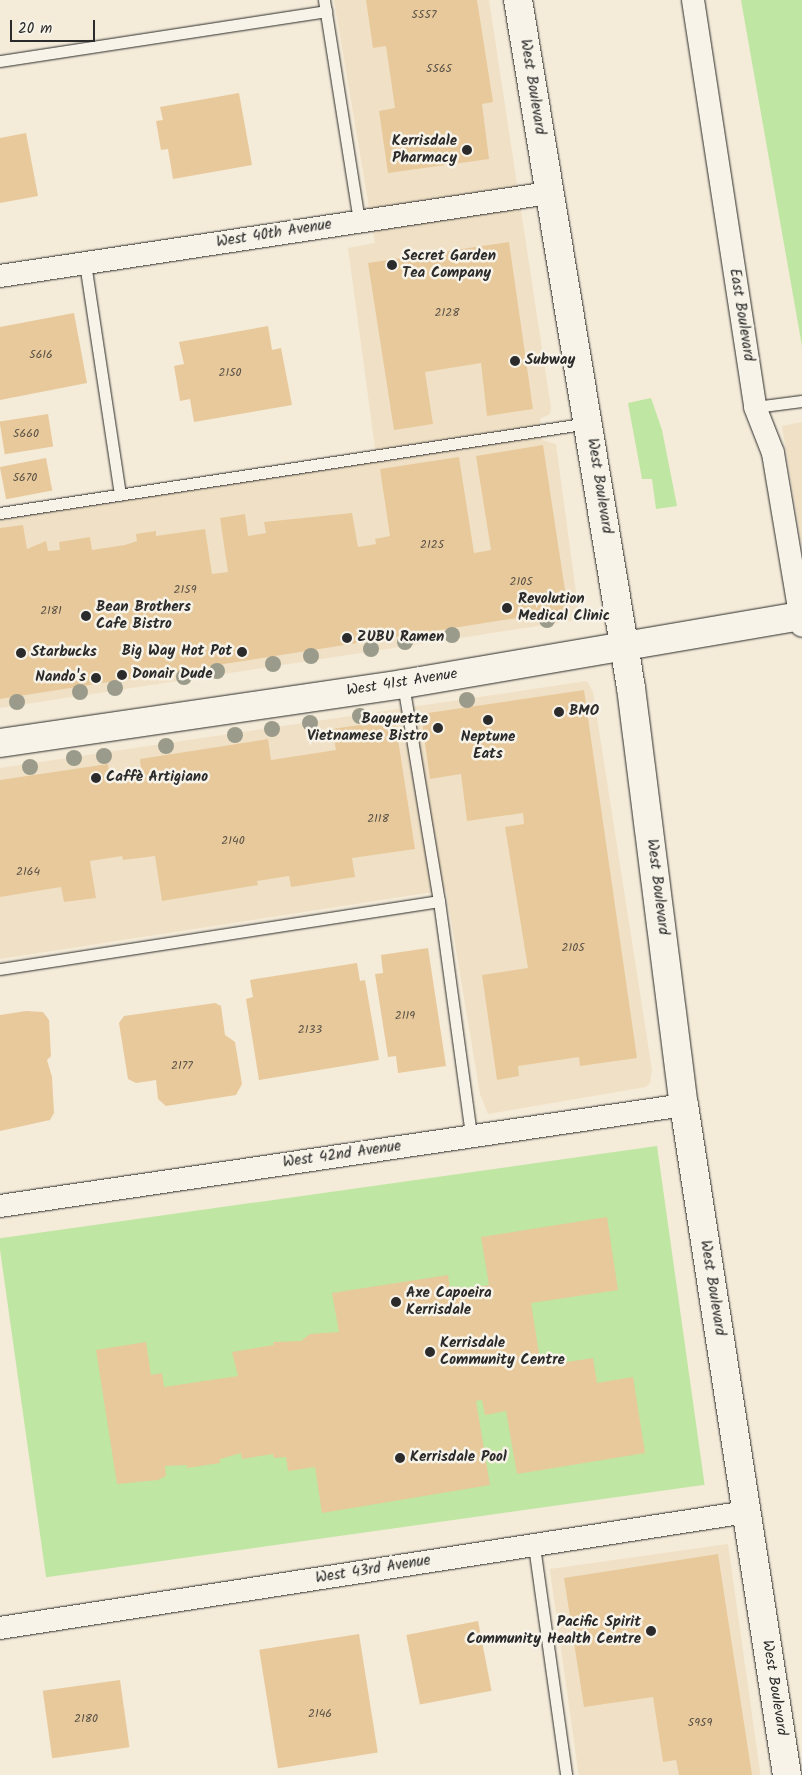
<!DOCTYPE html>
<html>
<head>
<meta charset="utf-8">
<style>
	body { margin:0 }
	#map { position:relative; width:802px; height:1775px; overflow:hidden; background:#f4ebd9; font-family:Kalam,sans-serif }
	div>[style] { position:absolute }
	.built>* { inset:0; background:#f0e1c6; transform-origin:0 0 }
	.green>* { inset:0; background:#bfe6a2; transform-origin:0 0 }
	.building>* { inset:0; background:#e8c99b; transform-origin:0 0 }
	.roads { filter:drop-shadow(0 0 1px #2b2b2b) drop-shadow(0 0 1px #2b2b2b) }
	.lane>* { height:11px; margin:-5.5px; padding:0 5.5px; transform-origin:5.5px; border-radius:5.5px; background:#f7f3e8 }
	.street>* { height:22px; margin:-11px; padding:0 11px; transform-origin:11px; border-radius:11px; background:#f7f3e8 }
	.secondary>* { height:28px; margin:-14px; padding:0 14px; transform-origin:14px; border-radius:14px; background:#f7f3e8 }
	.trees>* { width:16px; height:16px; margin:-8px; border-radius:50%; background:#9a9b8a }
	.dots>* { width:14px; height:14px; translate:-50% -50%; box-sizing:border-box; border:2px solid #f7f3e8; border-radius:50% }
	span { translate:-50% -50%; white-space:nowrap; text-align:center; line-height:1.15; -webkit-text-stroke:5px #f7f3e8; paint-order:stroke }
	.number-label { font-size:12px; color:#5a5247 }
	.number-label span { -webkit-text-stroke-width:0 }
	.street-label { font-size:15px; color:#2b2b2b }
	.poi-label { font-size:15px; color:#2b2b2b; font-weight:700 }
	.right { translate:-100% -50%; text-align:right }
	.left { translate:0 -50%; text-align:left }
	.scale { position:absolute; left:10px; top:20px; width:85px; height:22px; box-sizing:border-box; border:2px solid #2b2b2b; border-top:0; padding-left:6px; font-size:15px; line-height:18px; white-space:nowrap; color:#2b2b2b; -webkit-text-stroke:4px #f7f3e8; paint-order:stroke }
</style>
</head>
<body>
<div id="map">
	<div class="built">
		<i style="clip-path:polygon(334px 0,489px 0,551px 408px,550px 414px,540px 419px,542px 440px,556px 444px,579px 615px,571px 621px,0 708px,0 519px,376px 455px,348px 248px,375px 243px)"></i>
		<i style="clip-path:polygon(802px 422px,802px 546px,782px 426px)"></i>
		<i style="clip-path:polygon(587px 681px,593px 692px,652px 1070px,650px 1083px,646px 1087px,488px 1114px,480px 1094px,446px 890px,0 959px,0 768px)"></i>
		<i style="left:728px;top:1544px;width:233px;height:180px;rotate:82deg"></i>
	</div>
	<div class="green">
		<i style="clip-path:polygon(741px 0,802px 0,802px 346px)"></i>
		<i style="clip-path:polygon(651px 398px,662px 430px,677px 506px,656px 509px,652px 479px,642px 479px,628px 403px)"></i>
		<i style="left:657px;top:1146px;width:342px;height:665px;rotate:82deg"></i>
	</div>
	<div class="building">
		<i style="clip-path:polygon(366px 0,477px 0,493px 102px,482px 104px,489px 159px,388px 173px,379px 111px,395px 108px,386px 46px,373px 48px)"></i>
		<i style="clip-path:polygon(239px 93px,252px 165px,173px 179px,168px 149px,161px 150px,156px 121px,163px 120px,160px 107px)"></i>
		<i style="clip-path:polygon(26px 133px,38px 196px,0 203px,0 138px)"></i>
		<i style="clip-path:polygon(509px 242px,533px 409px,487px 416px,481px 363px,425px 372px,433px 424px,394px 430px,368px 263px)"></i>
		<i style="clip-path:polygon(74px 313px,87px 383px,0 400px,0 327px)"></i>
		<i style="clip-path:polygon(268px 326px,272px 350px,281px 348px,292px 405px,194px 422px,190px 399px,180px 401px,174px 366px,184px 364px,179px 342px)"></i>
		<i style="left:48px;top:414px;width:33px;height:49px;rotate:81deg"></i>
		<i style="clip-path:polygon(543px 445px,568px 610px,0 699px,0 528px,23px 525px,27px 549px,46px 541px,48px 551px,60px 550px,59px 542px,90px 537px,92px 550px,125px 545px,137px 541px,136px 534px,156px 531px,156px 536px,205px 529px,212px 574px,228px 572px,220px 518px,245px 514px,248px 536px,266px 533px,264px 522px,352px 513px,358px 547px,376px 544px,375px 539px,390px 536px,380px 469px,459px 457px,474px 553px,491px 550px,476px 456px)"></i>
		<i style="left:46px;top:458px;width:33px;height:47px;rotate:79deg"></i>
		<i style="clip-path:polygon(584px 690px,637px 1058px,580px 1066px,579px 1057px,518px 1066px,519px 1076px,497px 1080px,482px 975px,528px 968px,505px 827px,524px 824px,523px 813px,467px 821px,461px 774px,430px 779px,421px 714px)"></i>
		<i style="clip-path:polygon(395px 720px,415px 849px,352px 858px,355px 877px,291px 887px,289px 876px,257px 881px,258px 885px,162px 901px,155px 856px,123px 860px,122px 856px,90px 861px,96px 898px,64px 902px,61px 887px,0 897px,0 780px,108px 764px,109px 773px,141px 769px,140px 759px,268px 739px,271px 760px,336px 750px,332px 729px)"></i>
		<i style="clip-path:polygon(428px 948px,446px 1066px,398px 1073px,396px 1056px,388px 1057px,375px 974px,383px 973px,381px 955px)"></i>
		<i style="clip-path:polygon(357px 963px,360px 981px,365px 980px,379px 1060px,259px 1080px,246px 999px,253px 997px,250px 980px)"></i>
		<i style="clip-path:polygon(215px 1003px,221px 1006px,225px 1035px,235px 1042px,242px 1084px,236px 1095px,166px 1106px,158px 1099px,156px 1080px,136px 1083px,128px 1079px,119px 1023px,124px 1016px)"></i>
		<i style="clip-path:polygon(26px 1011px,43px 1012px,49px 1020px,51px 1056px,47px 1060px,52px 1077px,54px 1113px,50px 1120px,0 1131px,0 1015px)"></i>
		<i style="clip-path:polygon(607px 1217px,618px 1290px,531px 1303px,537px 1341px,541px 1366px,593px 1358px,597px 1383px,633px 1377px,645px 1453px,517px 1474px,506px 1411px,485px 1415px,482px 1400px,476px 1401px,490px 1485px,322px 1513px,315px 1467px,288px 1471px,286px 1457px,274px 1458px,273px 1454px,242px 1459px,241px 1453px,220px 1459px,220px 1463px,187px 1468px,187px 1465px,165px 1466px,166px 1476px,158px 1480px,117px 1484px,96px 1350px,146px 1342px,151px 1375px,162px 1373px,164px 1387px,238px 1376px,232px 1352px,274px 1345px,273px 1342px,301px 1341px,310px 1334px,339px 1332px,332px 1293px,448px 1275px,451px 1295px,479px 1292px,478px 1287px,489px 1285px,481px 1237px)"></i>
		<i style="clip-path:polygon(718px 1554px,752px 1775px,679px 1775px,676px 1760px,663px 1762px,653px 1697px,584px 1707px,564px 1578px)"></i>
		<i style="left:478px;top:1621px;width:71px;height:73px;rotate:79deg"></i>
		<i style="left:359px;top:1634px;width:120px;height:101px;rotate:81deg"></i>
		<i style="left:120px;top:1680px;width:68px;height:78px;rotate:82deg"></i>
	</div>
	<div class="roads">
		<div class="lane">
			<i style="left:324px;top:0;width:225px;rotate:81deg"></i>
			<i style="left:0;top:61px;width:330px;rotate:-8.7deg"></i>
			<i style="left:85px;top:263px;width:234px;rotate:81.4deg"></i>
			<i style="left:755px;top:407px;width:47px;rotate:-7.3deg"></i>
			<i style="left:0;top:513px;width:596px;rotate:-8.69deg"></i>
			<i style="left:403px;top:684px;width:220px;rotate:80.6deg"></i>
			<i style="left:0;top:969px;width:444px;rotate:-8.8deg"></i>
			<i style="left:439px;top:901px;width:237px;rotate:82.2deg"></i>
			<i style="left:534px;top:1546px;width:231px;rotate:82deg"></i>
		</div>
		<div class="street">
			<i style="left:693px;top:0;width:412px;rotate:81.3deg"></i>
			<i style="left:755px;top:407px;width:49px;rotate:68.6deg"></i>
			<i style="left:773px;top:453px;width:175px;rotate:80.5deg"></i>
			<i style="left:0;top:276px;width:555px;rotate:-8.6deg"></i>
			<i style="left:0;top:1206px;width:691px;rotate:-8.4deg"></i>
			<i style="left:0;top:1628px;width:756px;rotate:-8.83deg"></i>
		</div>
		<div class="secondary">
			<i style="left:518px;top:0;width:697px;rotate:80.67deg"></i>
			<i style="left:631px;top:688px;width:420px;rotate:82.8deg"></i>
			<i style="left:684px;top:1105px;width:678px;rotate:81.26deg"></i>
			<i style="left:0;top:743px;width:407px;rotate:-8.3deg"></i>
			<i style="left:403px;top:684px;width:405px;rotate:-9.7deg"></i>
		</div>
	</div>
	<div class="trees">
		<i style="left:547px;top:620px"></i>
		<i style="left:452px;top:635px"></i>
		<i style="left:405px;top:642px"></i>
		<i style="left:371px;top:649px"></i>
		<i style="left:311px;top:656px"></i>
		<i style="left:273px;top:664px"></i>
		<i style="left:217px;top:671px"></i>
		<i style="left:184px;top:677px"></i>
		<i style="left:115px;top:688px"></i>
		<i style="left:80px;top:692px"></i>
		<i style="left:467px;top:700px"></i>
		<i style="left:17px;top:702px"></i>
		<i style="left:360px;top:716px"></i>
		<i style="left:310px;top:723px"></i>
		<i style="left:272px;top:729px"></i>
		<i style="left:235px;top:735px"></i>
		<i style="left:166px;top:746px"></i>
		<i style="left:104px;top:756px"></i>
		<i style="left:74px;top:758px"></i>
		<i style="left:30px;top:767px"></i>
	</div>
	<div class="dots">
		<i style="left:467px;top:150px;background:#2b2b2b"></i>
		<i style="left:392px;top:265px;background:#2b2b2b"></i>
		<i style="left:515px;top:361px;background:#2b2b2b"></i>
		<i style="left:507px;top:608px;background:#2b2b2b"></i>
		<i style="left:86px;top:616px;background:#2b2b2b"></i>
		<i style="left:347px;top:638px;background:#2b2b2b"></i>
		<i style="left:242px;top:652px;background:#2b2b2b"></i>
		<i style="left:21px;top:653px;background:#2b2b2b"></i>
		<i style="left:122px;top:675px;background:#2b2b2b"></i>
		<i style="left:96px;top:678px;background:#2b2b2b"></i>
		<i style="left:559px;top:712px;background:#2b2b2b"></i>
		<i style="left:488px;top:720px;background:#2b2b2b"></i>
		<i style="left:438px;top:728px;background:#2b2b2b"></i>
		<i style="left:96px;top:778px;background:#2b2b2b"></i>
		<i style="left:396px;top:1302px;background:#2b2b2b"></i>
		<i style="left:430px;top:1352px;background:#2b2b2b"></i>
		<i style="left:400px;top:1458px;background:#2b2b2b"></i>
		<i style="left:651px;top:1631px;background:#2b2b2b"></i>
	</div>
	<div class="number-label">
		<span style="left:424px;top:15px">5557</span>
		<span style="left:439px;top:69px">5565</span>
		<span style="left:447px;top:313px">2128</span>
		<span style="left:41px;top:355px">5616</span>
		<span style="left:230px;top:373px">2150</span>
		<span style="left:26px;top:434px">5660</span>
		<span style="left:25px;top:478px">5670</span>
		<span style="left:432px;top:545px">2125</span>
		<span style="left:521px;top:582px">2105</span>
		<span style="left:185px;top:590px">2159</span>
		<span style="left:51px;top:611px">2181</span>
		<span style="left:378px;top:819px">2118</span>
		<span style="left:233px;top:841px">2140</span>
		<span style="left:28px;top:872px">2164</span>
		<span style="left:573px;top:948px">2105</span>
		<span style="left:405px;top:1016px">2119</span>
		<span style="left:310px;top:1030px">2133</span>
		<span style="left:182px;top:1066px">2177</span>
		<span style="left:320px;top:1714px">2146</span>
		<span style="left:86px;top:1719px">2180</span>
		<span style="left:700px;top:1723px">5959</span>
	</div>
	<div class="street-label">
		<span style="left:532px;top:87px;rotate:81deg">West Boulevard</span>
		<span style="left:274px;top:234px;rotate:-9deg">West 40th Avenue</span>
		<span style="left:741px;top:315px;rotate:81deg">East Boulevard</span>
		<span style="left:599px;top:486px;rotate:81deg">West Boulevard</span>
		<span style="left:402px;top:683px;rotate:-9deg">West 41st Avenue</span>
		<span style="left:657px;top:887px;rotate:83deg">West Boulevard</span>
		<span style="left:342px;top:1155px;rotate:-8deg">West 42nd Avenue</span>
		<span style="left:712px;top:1288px;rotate:81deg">West Boulevard</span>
		<span style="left:373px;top:1570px;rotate:-9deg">West 43rd Avenue</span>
		<span style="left:774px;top:1688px;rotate:81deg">West Boulevard</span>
	</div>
	<div class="poi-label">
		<span class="right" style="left:457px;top:150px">Kerrisdale<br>Pharmacy</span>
		<span class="left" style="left:402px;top:265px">Secret Garden<br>Tea Company</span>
		<span class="left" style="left:525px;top:361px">Subway</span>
		<span class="left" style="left:518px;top:608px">Revolution<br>Medical Clinic</span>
		<span class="left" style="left:96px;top:616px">Bean Brothers<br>Cafe Bistro</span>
		<span class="left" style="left:357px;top:638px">ZUBU Ramen</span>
		<span class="right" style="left:232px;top:652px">Big Way Hot Pot</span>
		<span class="left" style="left:31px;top:653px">Starbucks</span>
		<span class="left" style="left:132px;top:675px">Donair Dude</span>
		<span class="right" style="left:86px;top:678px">Nando's</span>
		<span class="left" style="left:569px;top:712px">BMO</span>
		<span class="right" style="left:428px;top:728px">Baoguette<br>Vietnamese Bistro</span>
		<span style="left:488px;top:746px">Neptune<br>Eats</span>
		<span class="left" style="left:106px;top:778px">Caffè Artigiano</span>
		<span class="left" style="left:406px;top:1302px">Axe Capoeira<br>Kerrisdale</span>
		<span class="left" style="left:440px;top:1352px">Kerrisdale<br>Community Centre</span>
		<span class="left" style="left:410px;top:1458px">Kerrisdale Pool</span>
		<span class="right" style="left:641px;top:1631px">Pacific Spirit<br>Community Health Centre</span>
	</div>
	<div class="scale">20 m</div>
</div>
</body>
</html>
